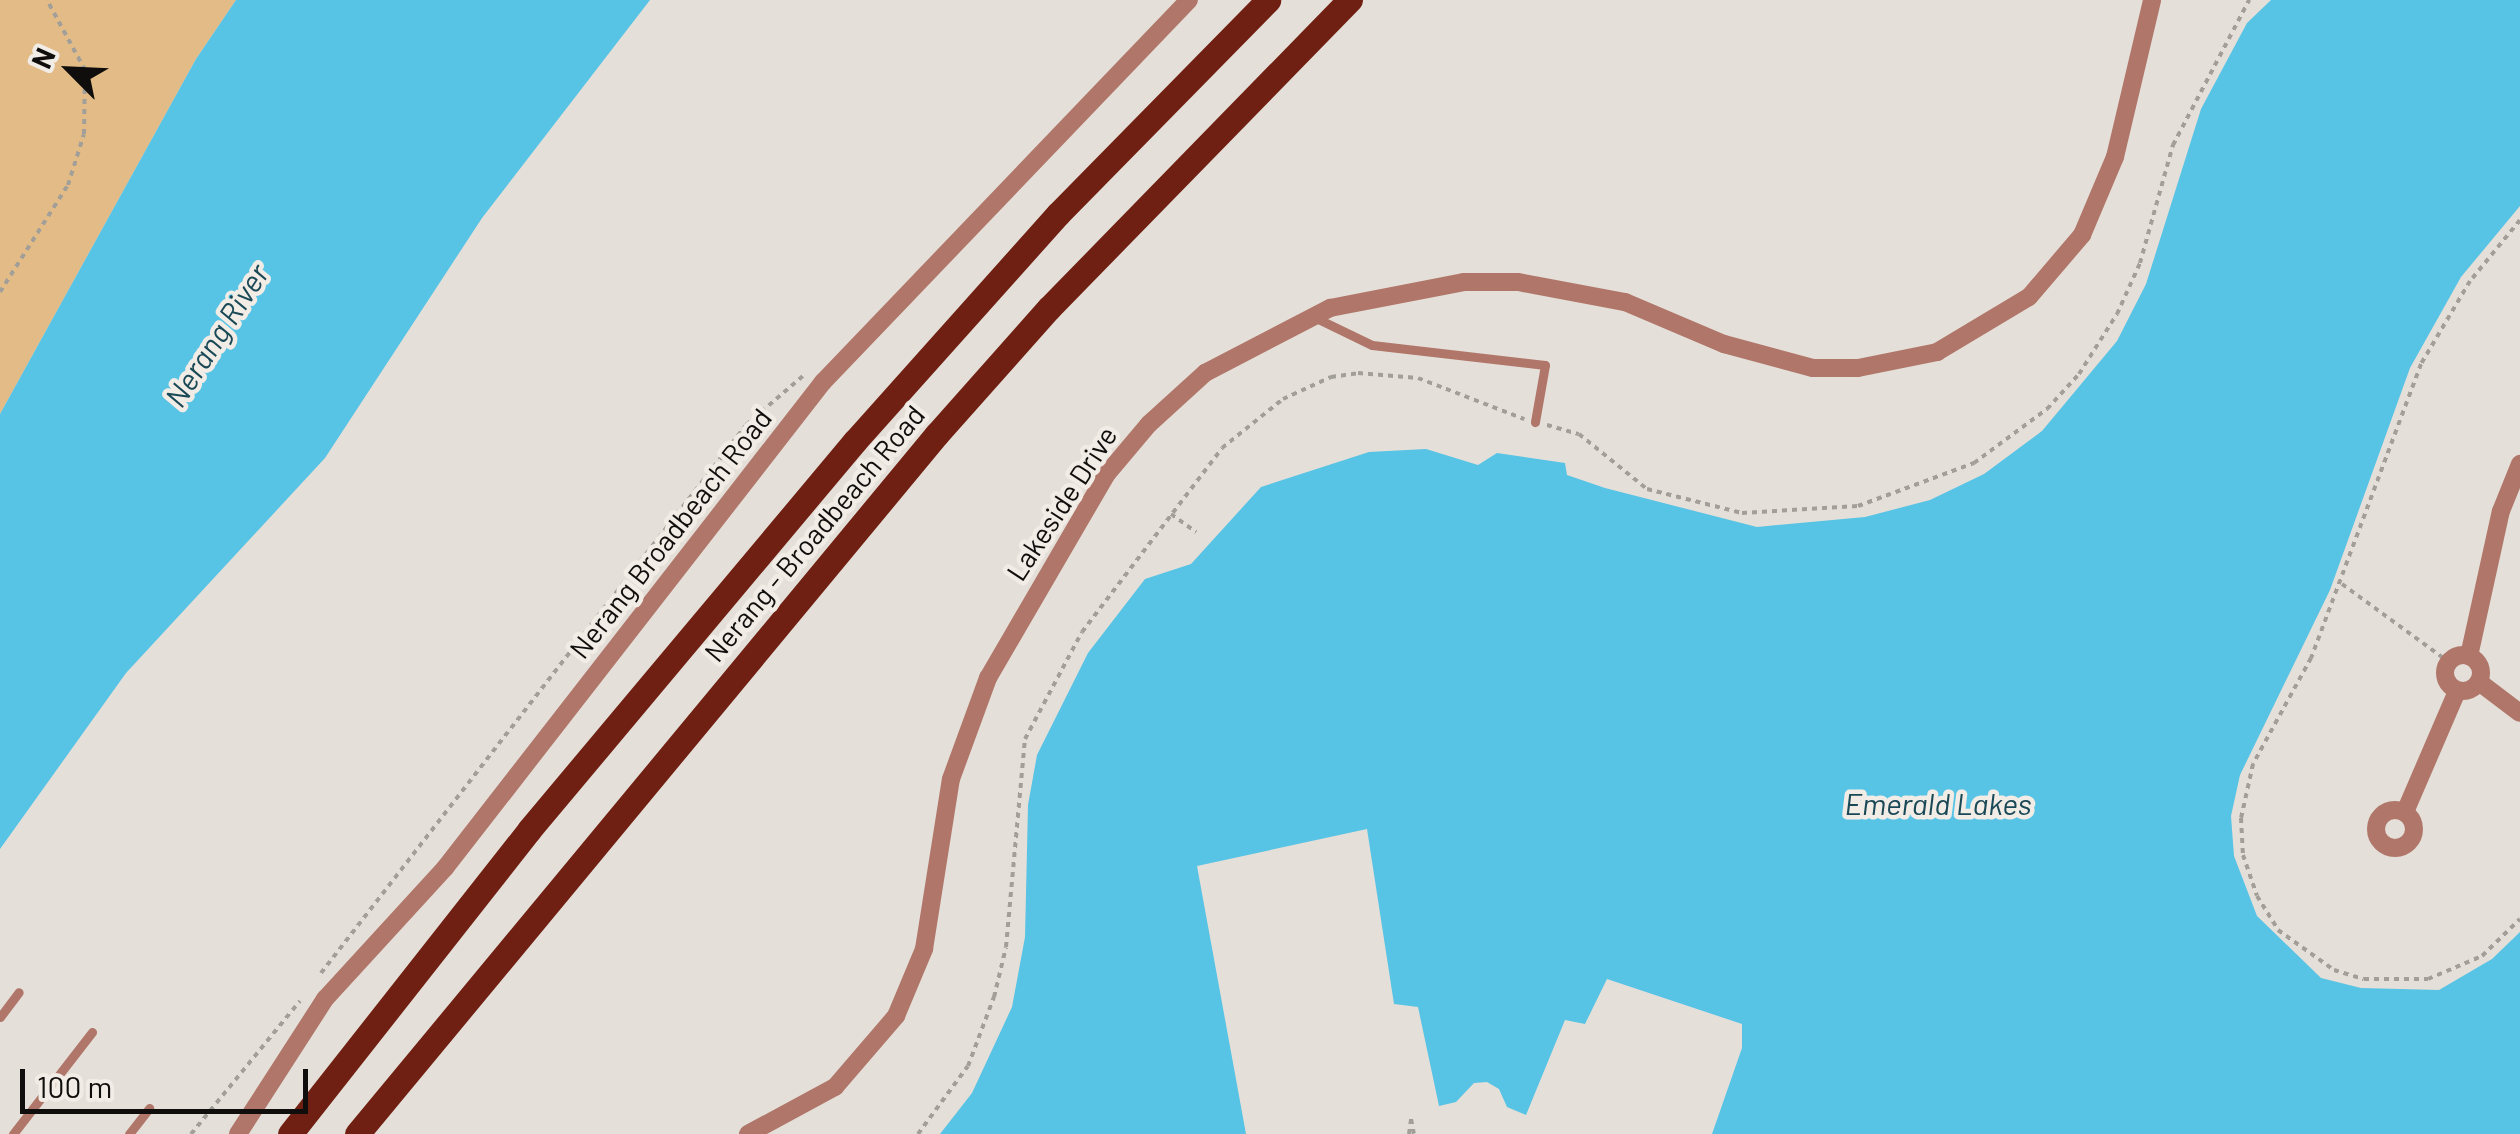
<!DOCTYPE html>
<html>
<head>
<meta charset="utf-8">
<style>
	body { margin:0 }
	#map { position:relative; width:2520px; height:1134px; overflow:hidden; background:#e4dfd8; font-family:Barlow,sans-serif }
	div>[style] { position:absolute }
	.green>* { inset:0; background:#e3bb87 }
	.water>* { inset:0; background:#57c3e5 }
	.path>* { height:4px; margin-top:-2px; transform-origin:0; background:repeating-linear-gradient(90deg,#a29e98 0 5px,transparent 0 10px) }
	.service>* { height:9px; margin:-4.5px; padding:0 4.5px; transform-origin:4.5px; border-radius:4.5px; background:#b07669 }
	.minor>* { height:18px; margin:-9px; padding:0 9px; transform-origin:9px; border-radius:9px; background:#b07669 }
	.minor>.ring { margin:-9px; padding:0; box-sizing:content-box; background:none; border:18px solid #b07669; border-radius:50% }
	.primary>* { height:25px; margin:-12.5px; padding:0 12.5px; transform-origin:12.5px; border-radius:12.5px; background:#702012 }
	span { translate:-50% -50%; white-space:nowrap; text-align:center; line-height:1.15; -webkit-text-stroke:9px #f1ece5; paint-order:stroke }
	.street-label { font-size:28px; color:#100e0c }
	.water-label { font-size:30px; color:#194856; font-style:italic }
	.north { position:absolute; left:20px; top:20px; width:100px; height:100px; -webkit-text-stroke:8px #f1ece5; paint-order:stroke; rotate:294deg; font-size:28px; font-weight:700; line-height:40px; text-align:center; color:#100e0c }
	.north::after { content:''; display:block; margin:auto; width:35px; height:45px; background:#100e0c; clip-path:polygon(50% 0,100% 100%,50% 72%,0 100%) }
	.scale { position:absolute; left:20px; top:1069px; width:288px; height:45px; box-sizing:border-box; border:5px solid #100e0c; border-top:0; padding-left:12px; font-size:30px; line-height:35px; white-space:nowrap; color:#100e0c; -webkit-text-stroke:8px #f1ece5; paint-order:stroke }
</style>
</head>
<body>
<div id="map">
	<div class="green">
		<i style="clip-path:polygon(0 0,236px 0,196px 59px,0 414px)"></i>
	</div>
	<div class="water">
		<i style="clip-path:polygon(236px 0,650px 0,482px 218px,325px 458px,126px 673px,0 849px,0 414px,196px 59px)"></i>
		<i style="clip-path:polygon(2271px 0,2520px 0,2520px 206px,2461px 277px,2410px 368px,2330px 590px,2240px 775px,2231px 816px,2234px 856px,2257px 916px,2321px 978px,2361px 988px,2439px 990px,2492px 959px,2520px 932px,2520px 1134px,1712px 1134px,1742px 1048px,1742px 1024px,1607px 979px,1585px 1024px,1565px 1020px,1526px 1115px,1507px 1107px,1499px 1089px,1487px 1082px,1474px 1083px,1456px 1102px,1439px 1106px,1418px 1007px,1394px 1004px,1367px 829px,1197px 866px,1246px 1134px,940px 1134px,972px 1093px,1012px 1007px,1025px 937px,1028px 805px,1037px 755px,1088px 653px,1145px 579px,1191px 564px,1261px 487px,1369px 452px,1426px 449px,1478px 465px,1497px 453px,1565px 463px,1567px 475px,1605px 488px,1757px 527px,1865px 517px,1930px 500px,1984px 474px,2042px 431px,2117px 341px,2146px 284px,2201px 109px,2247px 23px)"></i>
	</div>
	<div class="path">
		<i style="left:2520px;top:220px;width:79px;rotate:129.3deg"></i>
		<i style="left:2470px;top:281px;width:96px;rotate:120.6deg"></i>
		<i style="left:2421px;top:364px;width:314px;rotate:110.5deg"></i>
		<i style="left:2311px;top:658px;width:121px;rotate:118.7deg"></i>
		<i style="left:2253px;top:764px;width:55px;rotate:102.5deg"></i>
		<i style="left:2241px;top:818px;width:37px;rotate:87deg"></i>
		<i style="left:2243px;top:855px;width:43px;rotate:71.1deg"></i>
		<i style="left:2257px;top:896px;width:40px;rotate:58deg"></i>
		<i style="left:2278px;top:930px;width:69px;rotate:35.5deg"></i>
		<i style="left:2334px;top:970px;width:31px;rotate:17deg"></i>
		<i style="left:2364px;top:979px;width:64px"></i>
		<i style="left:2428px;top:979px;width:59px;rotate:-23.1deg"></i>
		<i style="left:2482px;top:956px;width:53px;rotate:-44.2deg"></i>
		<i style="left:0;top:292px;width:127px;rotate:-57.6deg"></i>
		<i style="left:68px;top:185px;width:53px;rotate:-72.6deg"></i>
		<i style="left:84px;top:134px;width:64px;rotate:-89.1deg"></i>
		<i style="left:85px;top:70px;width:80px;rotate:-118.5deg"></i>
		<i style="left:1547px;top:425px;width:33px;rotate:16deg"></i>
		<i style="left:1579px;top:434px;width:87px;rotate:39deg"></i>
		<i style="left:1647px;top:489px;width:98px;rotate:14.2deg"></i>
		<i style="left:1742px;top:513px;width:116px;rotate:-3.5deg"></i>
		<i style="left:1858px;top:506px;width:124px;rotate:-20.3deg"></i>
		<i style="left:1974px;top:463px;width:91px;rotate:-36.5deg"></i>
		<i style="left:2047px;top:409px;width:47px;rotate:-47.6deg"></i>
		<i style="left:2079px;top:374px;width:71px;rotate:-57.7deg"></i>
		<i style="left:2117px;top:314px;width:56px;rotate:-65.7deg"></i>
		<i style="left:2140px;top:263px;width:123px;rotate:-74.4deg"></i>
		<i style="left:2173px;top:145px;width:164px;rotate:-62.3deg"></i>
		<i style="left:1171px;top:514px;width:31px;rotate:36deg"></i>
		<i style="left:2342px;top:584px;width:132px;rotate:36.1deg"></i>
		<i style="left:321px;top:973px;width:693px;rotate:-52.2deg"></i>
		<i style="left:746px;top:425px;width:77px;rotate:-40.8deg"></i>
		<i style="left:191px;top:1134px;width:172px;rotate:-50.7deg"></i>
		<i style="left:918px;top:1134px;width:84px;rotate:-53.7deg"></i>
		<i style="left:968px;top:1066px;width:74px;rotate:-69.4deg"></i>
		<i style="left:994px;top:997px;width:51px;rotate:-76.5deg"></i>
		<i style="left:1006px;top:947px;width:209px;rotate:-84.8deg"></i>
		<i style="left:1025px;top:739px;width:121px;rotate:-62deg"></i>
		<i style="left:1082px;top:632px;width:231px;rotate:-52.7deg"></i>
		<i style="left:1222px;top:448px;width:78px;rotate:-38.8deg"></i>
		<i style="left:1283px;top:399px;width:53px;rotate:-24.6deg"></i>
		<i style="left:1331px;top:377px;width:27px;rotate:-8deg"></i>
		<i style="left:1358px;top:373px;width:60px;rotate:4.8deg"></i>
		<i style="left:1418px;top:378px;width:114px;rotate:21.1deg"></i>
		<i style="left:1409px;top:1134px;width:15px;rotate:-82deg"></i>
		<i style="left:1411px;top:1119px;width:15px;rotate:79deg"></i>
	</div>
	<div class="service">
		<i style="left:1314px;top:317px;width:64px;rotate:25.8deg"></i>
		<i style="left:1372px;top:345px;width:174px;rotate:6.6deg"></i>
		<i style="left:1545px;top:365px;width:58px;rotate:100deg"></i>
		<i style="left:0;top:1017px;width:31px;rotate:-53deg"></i>
		<i style="left:13px;top:1134px;width:129px;rotate:-52.2deg"></i>
		<i style="left:129px;top:1134px;width:33px;rotate:-52deg"></i>
	</div>
	<div class="minor">
		<i class="ring" style="left:2445px;top:655px;width:18px;height:18px"></i>
		<i style="left:2469px;top:656px;width:148px;rotate:-77.6deg"></i>
		<i style="left:2501px;top:511px;width:51px;rotate:-68deg"></i>
		<i style="left:2479px;top:682px;width:51px;rotate:37.1deg"></i>
		<i class="ring" style="left:2376px;top:810px;width:20px;height:20px"></i>
		<i style="left:2405px;top:812px;width:132px;rotate:-66.7deg"></i>
		<i style="left:238px;top:1134px;width:161px;rotate:-57.2deg"></i>
		<i style="left:325px;top:999px;width:178px;rotate:-47.5deg"></i>
		<i style="left:445px;top:868px;width:616px;rotate:-52.13deg"></i>
		<i style="left:823px;top:382px;width:529px;rotate:-46.23deg"></i>
		<i style="left:748px;top:1134px;width:99px;rotate:-28.4deg"></i>
		<i style="left:835px;top:1087px;width:94px;rotate:-49.3deg"></i>
		<i style="left:896px;top:1016px;width:73px;rotate:-67.3deg"></i>
		<i style="left:924px;top:949px;width:172px;rotate:-81deg"></i>
		<i style="left:951px;top:779px;width:108px;rotate:-69.9deg"></i>
		<i style="left:988px;top:678px;width:235px;rotate:-59.8deg"></i>
		<i style="left:1106px;top:475px;width:67px;rotate:-49.9deg"></i>
		<i style="left:1149px;top:424px;width:76px;rotate:-42.3deg"></i>
		<i style="left:1205px;top:373px;width:141px;rotate:-27.5deg"></i>
		<i style="left:1330px;top:308px;width:136px;rotate:-11deg"></i>
		<i style="left:1464px;top:282px;width:54px"></i>
		<i style="left:1518px;top:282px;width:109px;rotate:10.6deg"></i>
		<i style="left:1625px;top:302px;width:108px;rotate:23deg"></i>
		<i style="left:1724px;top:344px;width:92px;rotate:15.1deg"></i>
		<i style="left:1813px;top:368px;width:45px"></i>
		<i style="left:1858px;top:368px;width:81px;rotate:-11.4deg"></i>
		<i style="left:1937px;top:352px;width:107px;rotate:-30.9deg"></i>
		<i style="left:2029px;top:297px;width:82px;rotate:-49.5deg"></i>
		<i style="left:2082px;top:235px;width:85px;rotate:-67.1deg"></i>
		<i style="left:2115px;top:157px;width:161px;rotate:-76.7deg"></i>
	</div>
	<div class="primary">
		<i style="left:290px;top:1134px;width:387px;rotate:-51.8deg"></i>
		<i style="left:529px;top:830px;width:508px;rotate:-50.04deg"></i>
		<i style="left:855px;top:441px;width:305px;rotate:-48.2deg"></i>
		<i style="left:1058px;top:214px;width:300px;rotate:-45.5deg"></i>
		<i style="left:357px;top:1134px;width:909px;rotate:-50.36deg"></i>
		<i style="left:937px;top:434px;width:169px;rotate:-48.4deg"></i>
		<i style="left:1049px;top:308px;width:431px;rotate:-45.7deg"></i>
	</div>
	<div class="street-label">
		<span style="left:1061px;top:503px;rotate:-57deg">Lakeside Drive</span>
		<span style="left:670px;top:533px;rotate:-52deg">Nerang Broadbeach Road</span>
		<span style="left:814px;top:533px;rotate:-50deg">Nerang - Broadbeach Road</span>
	</div>
	<div class="water-label">
		<span style="left:216px;top:335px;rotate:-57deg">Nerang River</span>
		<span style="left:1938px;top:803px">Emerald Lakes</span>
	</div>
	<div class="north">N</div>
	<div class="scale">100 m</div>
</div>
</body>
</html>
